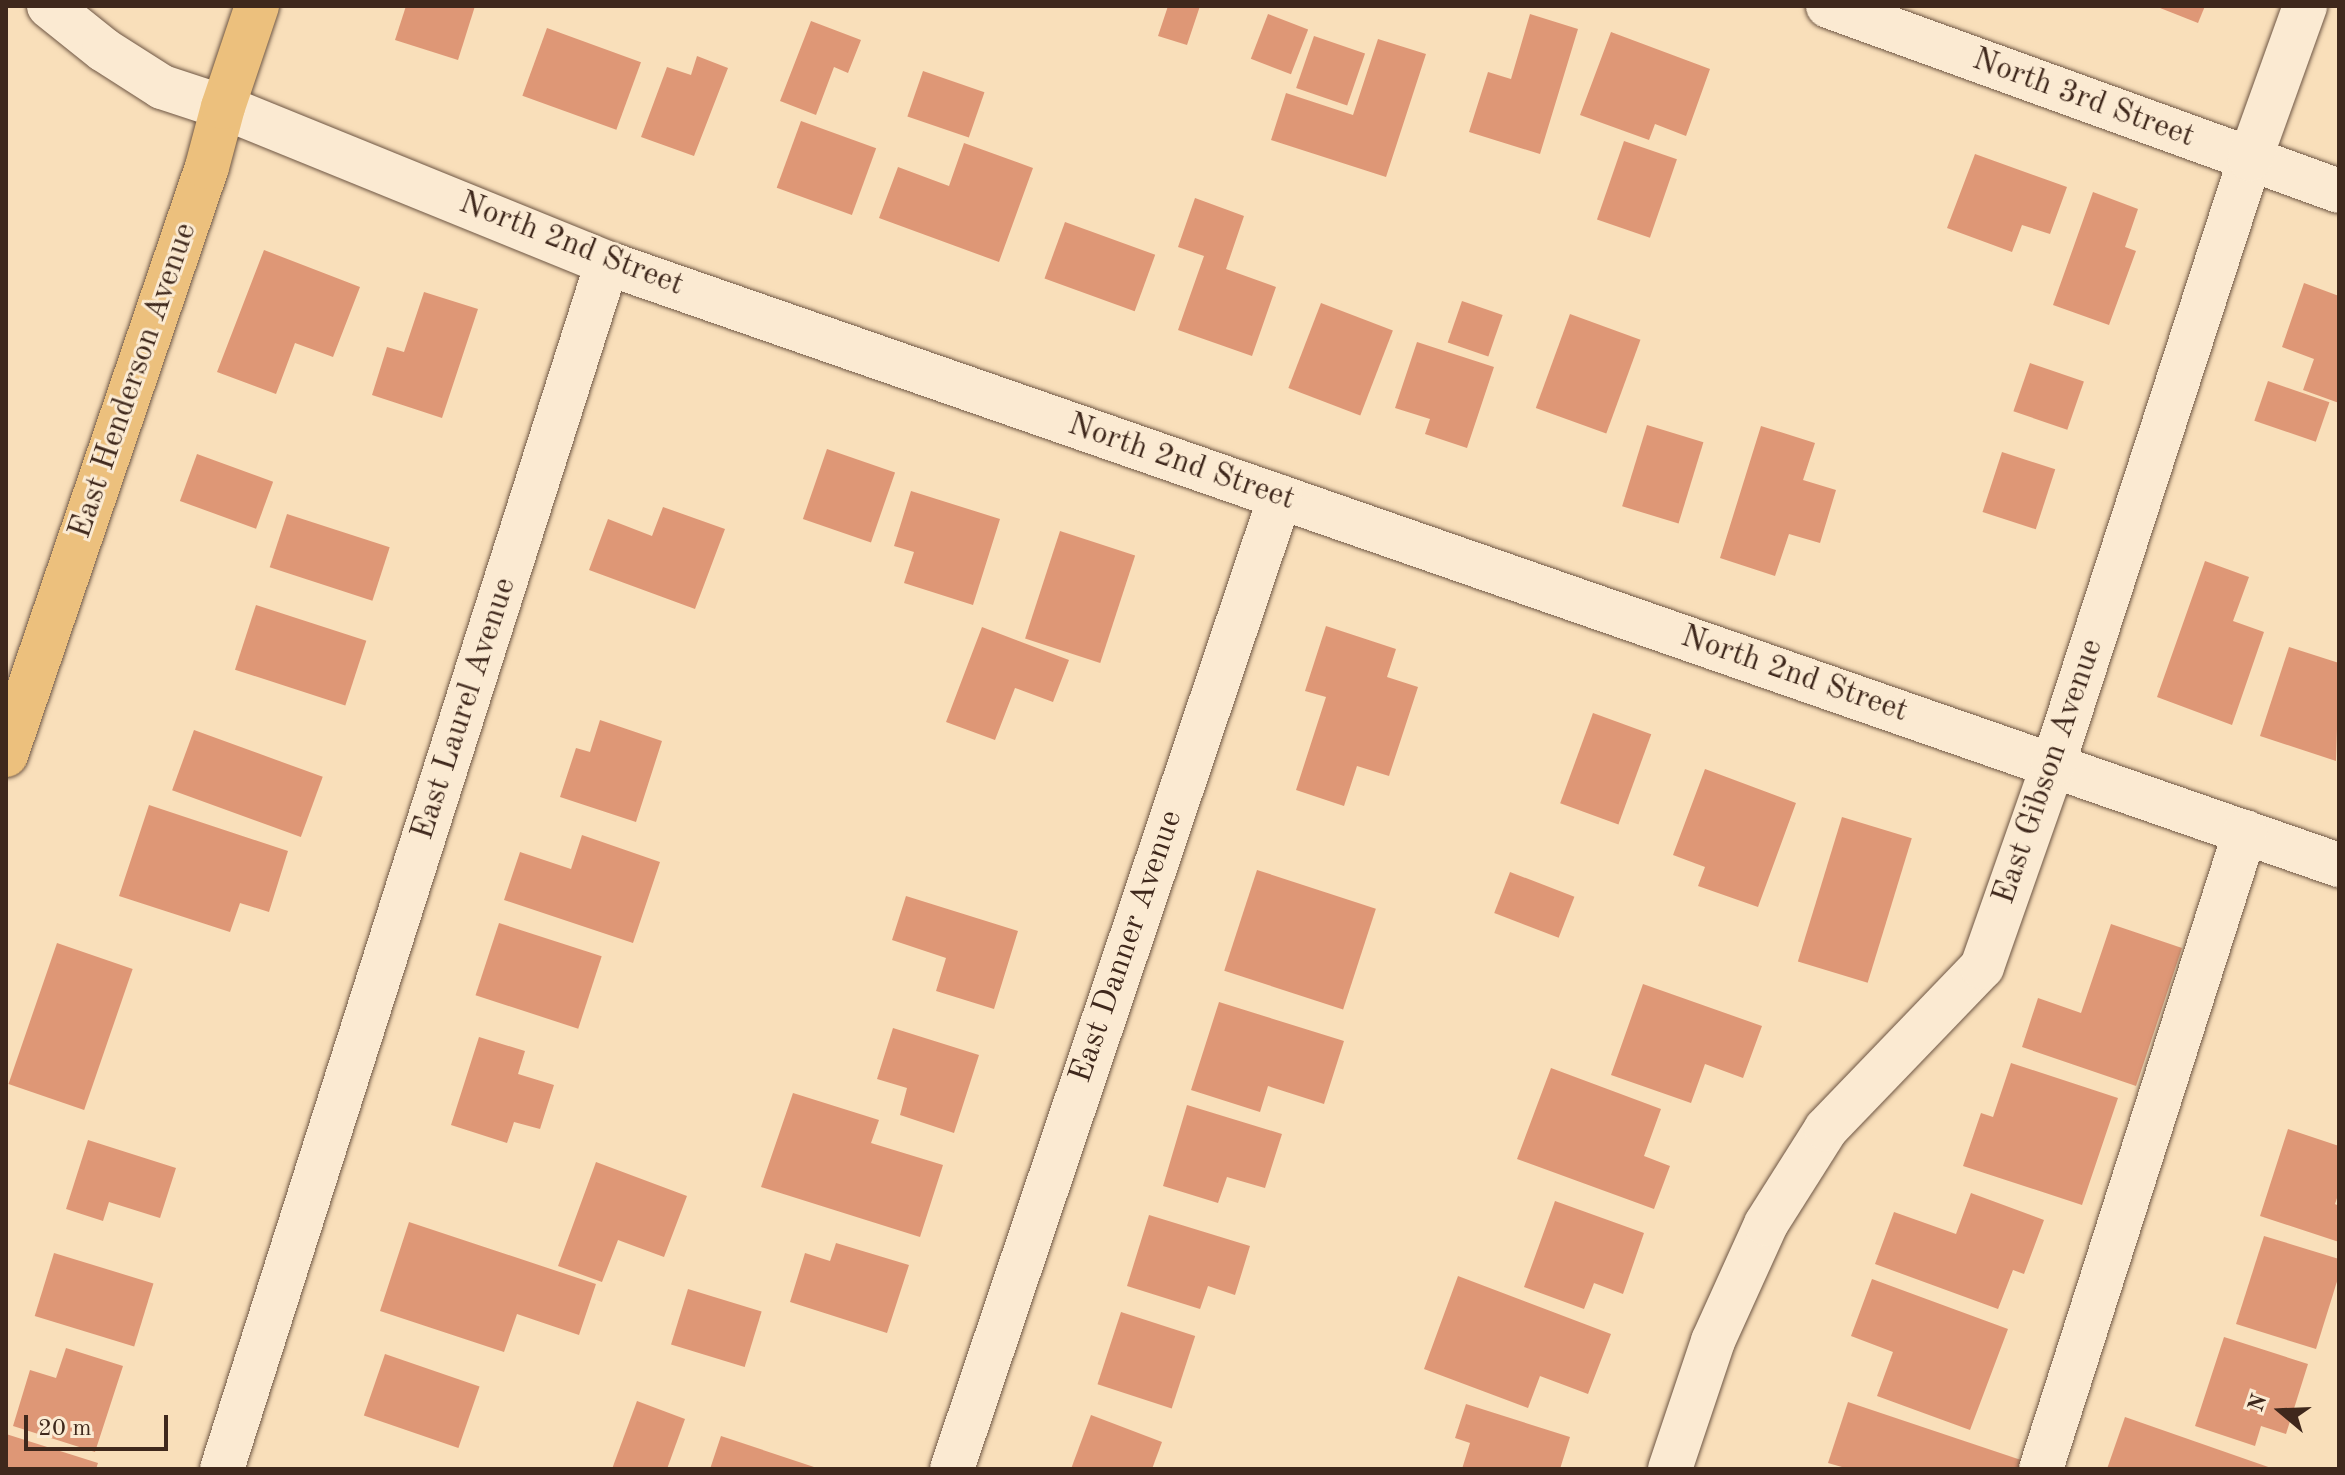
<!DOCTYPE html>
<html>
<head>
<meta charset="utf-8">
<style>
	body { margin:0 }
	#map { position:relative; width:2345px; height:1475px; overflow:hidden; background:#f9dfba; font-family:"Old Standard TT",serif }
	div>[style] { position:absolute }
	.building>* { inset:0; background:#de9776; transform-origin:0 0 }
	.roads { filter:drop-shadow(0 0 2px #6e5644) drop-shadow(0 0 2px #6e5644) }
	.minor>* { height:44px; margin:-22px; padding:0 22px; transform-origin:22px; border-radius:22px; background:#fbead2 }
	.major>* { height:44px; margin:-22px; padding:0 22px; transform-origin:22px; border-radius:22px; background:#ecc07d }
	span { translate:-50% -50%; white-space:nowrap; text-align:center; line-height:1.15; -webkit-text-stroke:6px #fbead2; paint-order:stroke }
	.street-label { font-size:32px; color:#3f281c }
	.frame { position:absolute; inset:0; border:8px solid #3f281c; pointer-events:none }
	.north { position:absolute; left:2241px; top:1371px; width:80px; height:80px; -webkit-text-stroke:6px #fbead2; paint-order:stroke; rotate:289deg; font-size:22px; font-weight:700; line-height:32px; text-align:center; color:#3f281c }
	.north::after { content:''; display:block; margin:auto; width:28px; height:36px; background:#3f281c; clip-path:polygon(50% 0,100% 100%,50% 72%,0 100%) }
	.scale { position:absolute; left:24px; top:1415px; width:144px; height:36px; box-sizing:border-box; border:4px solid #3f281c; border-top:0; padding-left:10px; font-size:24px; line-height:28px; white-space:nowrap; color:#3f281c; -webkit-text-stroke:6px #fbead2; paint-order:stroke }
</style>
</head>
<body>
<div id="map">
	<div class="building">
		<i style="clip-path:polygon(406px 6px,475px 6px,458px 60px,395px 40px)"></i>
		<i style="clip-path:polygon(1168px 6px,1200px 6px,1187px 45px,1158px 36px)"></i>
		<i style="clip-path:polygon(2155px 6px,2205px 6px,2198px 23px)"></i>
		<i style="left:1268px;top:14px;width:43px;height:48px;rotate:21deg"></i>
		<i style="clip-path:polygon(1530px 14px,1578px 29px,1540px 154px,1469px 132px,1488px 72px,1511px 79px)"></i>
		<i style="clip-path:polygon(811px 21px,861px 40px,848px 73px,834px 67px,816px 115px,780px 101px)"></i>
		<i style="left:547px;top:28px;width:100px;height:72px;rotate:20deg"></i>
		<i style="clip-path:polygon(1611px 32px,1710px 69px,1686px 136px,1655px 124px,1649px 140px,1580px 115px)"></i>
		<i style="left:1314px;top:36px;width:54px;height:55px;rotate:19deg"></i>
		<i style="clip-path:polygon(1378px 39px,1426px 54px,1386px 177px,1271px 140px,1286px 93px,1353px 115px)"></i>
		<i style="clip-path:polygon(697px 56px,728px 68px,694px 156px,641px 137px,667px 67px,691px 75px)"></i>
		<i style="left:923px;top:71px;width:65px;height:48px;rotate:19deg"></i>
		<i style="left:801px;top:121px;width:80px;height:71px;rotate:20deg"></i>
		<i style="left:1624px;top:141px;width:56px;height:83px;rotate:19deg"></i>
		<i style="clip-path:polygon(964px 143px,1033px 168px,999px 262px,879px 218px,898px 167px,949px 186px)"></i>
		<i style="clip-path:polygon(1975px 154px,2067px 187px,2050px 234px,2022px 225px,2012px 252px,1947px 228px)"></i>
		<i style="clip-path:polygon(2093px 192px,2138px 209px,2125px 247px,2136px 251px,2109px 325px,2053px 305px)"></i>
		<i style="clip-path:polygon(1195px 198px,1244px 216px,1226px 269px,1276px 287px,1252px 356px,1178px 330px,1204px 256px,1178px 247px)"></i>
		<i style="left:1065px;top:222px;width:96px;height:60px;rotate:20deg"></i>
		<i style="clip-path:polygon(264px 250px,360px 287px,333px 357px,295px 343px,276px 394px,217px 372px)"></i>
		<i style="clip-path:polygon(2304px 283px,2339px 296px,2339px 403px,2303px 390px,2314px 359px,2282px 347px)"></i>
		<i style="clip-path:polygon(424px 292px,478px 309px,442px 418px,372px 395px,387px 347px,404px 352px)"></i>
		<i style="left:1462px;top:301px;width:43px;height:44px;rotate:19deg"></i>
		<i style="left:1321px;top:303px;width:77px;height:91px;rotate:21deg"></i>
		<i style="left:1570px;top:314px;width:75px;height:100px;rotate:20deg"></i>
		<i style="clip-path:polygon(1417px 342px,1494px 367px,1467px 448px,1425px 434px,1430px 419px,1395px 408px)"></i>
		<i style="left:2030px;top:363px;width:57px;height:51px;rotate:19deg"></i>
		<i style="left:2268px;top:381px;width:65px;height:42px;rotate:19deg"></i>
		<i style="left:1647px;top:425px;width:59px;height:85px;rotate:17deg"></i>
		<i style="clip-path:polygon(1761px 426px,1815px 443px,1803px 480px,1836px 490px,1820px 543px,1789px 534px,1775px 576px,1720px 558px)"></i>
		<i style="left:827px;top:449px;width:72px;height:74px;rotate:19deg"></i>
		<i style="left:2002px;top:452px;width:56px;height:63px;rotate:18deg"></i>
		<i style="left:197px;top:454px;width:81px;height:50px;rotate:20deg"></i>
		<i style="clip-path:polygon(911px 491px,1000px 519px,973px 605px,904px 583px,914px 552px,894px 546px)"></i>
		<i style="clip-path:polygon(663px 507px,725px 529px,695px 609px,589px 570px,608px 519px,652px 536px)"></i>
		<i style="left:287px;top:514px;width:108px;height:56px;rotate:18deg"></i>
		<i style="left:1060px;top:531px;width:79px;height:113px;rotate:18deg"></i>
		<i style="clip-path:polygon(2205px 561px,2249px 577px,2233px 621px,2264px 632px,2232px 725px,2157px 697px)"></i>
		<i style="left:256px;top:605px;width:116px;height:68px;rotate:18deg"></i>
		<i style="clip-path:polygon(1326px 626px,1396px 649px,1387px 677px,1418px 687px,1389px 776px,1357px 766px,1344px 806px,1296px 790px,1326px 697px,1305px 691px)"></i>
		<i style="clip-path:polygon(982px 627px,1069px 660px,1053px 702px,1015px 688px,995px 740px,946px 722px)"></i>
		<i style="clip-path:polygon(2289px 647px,2339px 663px,2336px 761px,2260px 736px)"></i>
		<i style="left:1593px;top:713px;width:62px;height:96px;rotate:20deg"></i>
		<i style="clip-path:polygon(600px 720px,662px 741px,636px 822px,560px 797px,576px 748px,590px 752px)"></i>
		<i style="left:194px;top:730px;width:137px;height:64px;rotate:20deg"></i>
		<i style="clip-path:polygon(1705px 769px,1796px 803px,1758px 907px,1698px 886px,1705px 867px,1673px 855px)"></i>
		<i style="clip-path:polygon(149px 805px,288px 851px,269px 912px,240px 903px,230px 932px,119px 896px)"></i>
		<i style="left:1842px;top:817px;width:73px;height:151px;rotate:17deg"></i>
		<i style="clip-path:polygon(582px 835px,660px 862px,633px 943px,504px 900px,520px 852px,571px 869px)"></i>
		<i style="left:1257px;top:870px;width:125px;height:106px;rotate:18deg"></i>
		<i style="left:1510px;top:872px;width:69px;height:44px;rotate:21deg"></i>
		<i style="clip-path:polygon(906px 896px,1018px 931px,994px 1009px,936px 991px,946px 958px,892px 940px)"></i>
		<i style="left:499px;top:923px;width:108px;height:76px;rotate:18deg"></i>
		<i style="clip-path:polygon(2111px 924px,2182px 948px,2136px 1086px,2022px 1047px,2038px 998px,2081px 1013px)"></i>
		<i style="left:57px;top:943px;width:80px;height:149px;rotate:19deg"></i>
		<i style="clip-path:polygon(1643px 984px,1762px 1026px,1743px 1078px,1705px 1064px,1691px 1103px,1611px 1075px)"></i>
		<i style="clip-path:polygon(1219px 1002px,1344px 1041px,1324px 1104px,1268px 1086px,1260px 1112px,1191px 1090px)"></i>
		<i style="clip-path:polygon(893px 1028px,979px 1055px,954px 1133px,900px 1115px,907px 1088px,877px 1079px)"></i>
		<i style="clip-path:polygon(479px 1037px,525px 1051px,518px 1074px,554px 1085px,540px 1129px,514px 1122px,507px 1143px,451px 1125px)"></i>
		<i style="clip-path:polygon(2011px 1063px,2118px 1098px,2082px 1205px,1963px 1166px,1981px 1113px,1993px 1117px)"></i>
		<i style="clip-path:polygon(1551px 1068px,1661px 1109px,1644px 1156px,1670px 1166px,1654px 1209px,1517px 1159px)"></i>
		<i style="clip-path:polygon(793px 1093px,879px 1120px,871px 1143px,943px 1165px,920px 1237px,761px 1187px)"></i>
		<i style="clip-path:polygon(1187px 1105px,1282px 1134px,1265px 1188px,1227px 1177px,1218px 1203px,1163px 1186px)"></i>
		<i style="clip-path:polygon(2288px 1129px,2339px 1146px,2339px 1192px,2335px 1204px,2339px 1206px,2339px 1242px,2260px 1216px)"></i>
		<i style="clip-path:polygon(88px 1140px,176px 1168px,160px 1218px,109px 1202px,103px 1221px,66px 1209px)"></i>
		<i style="clip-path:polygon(596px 1162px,687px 1196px,664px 1257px,618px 1240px,602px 1282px,558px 1266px)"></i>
		<i style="clip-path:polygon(1971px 1193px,2044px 1220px,2024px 1274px,2013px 1270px,1998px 1309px,1875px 1264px,1894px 1212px,1956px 1234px)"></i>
		<i style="clip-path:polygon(1555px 1201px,1644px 1233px,1623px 1294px,1594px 1283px,1584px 1309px,1524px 1287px)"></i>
		<i style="clip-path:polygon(1149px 1215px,1250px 1246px,1235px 1295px,1208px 1286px,1200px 1309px,1127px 1286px)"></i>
		<i style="clip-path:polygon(409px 1222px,596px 1284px,579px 1335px,517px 1314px,504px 1352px,380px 1311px)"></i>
		<i style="clip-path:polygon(2264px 1236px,2339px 1259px,2339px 1275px,2316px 1349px,2236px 1324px)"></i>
		<i style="clip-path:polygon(836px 1243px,909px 1265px,887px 1333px,790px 1302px,805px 1253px,830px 1261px)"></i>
		<i style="left:54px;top:1253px;width:104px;height:66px;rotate:17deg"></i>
		<i style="clip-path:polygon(1458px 1276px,1611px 1334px,1588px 1394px,1540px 1376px,1528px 1408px,1424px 1369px)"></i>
		<i style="clip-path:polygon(1872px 1279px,2008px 1329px,1970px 1430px,1877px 1396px,1893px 1352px,1851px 1336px)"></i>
		<i style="left:688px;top:1289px;width:77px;height:58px;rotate:17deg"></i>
		<i style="left:1121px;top:1312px;width:78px;height:76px;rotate:18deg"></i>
		<i style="clip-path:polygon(2224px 1337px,2308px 1364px,2286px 1434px,2261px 1426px,2255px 1446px,2195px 1426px)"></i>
		<i style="clip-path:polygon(66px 1348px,123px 1366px,95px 1452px,13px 1426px,30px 1370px,56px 1378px)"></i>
		<i style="left:385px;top:1354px;width:100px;height:65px;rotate:19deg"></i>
		<i style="clip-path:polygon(637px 1401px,685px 1419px,667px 1469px,612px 1469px)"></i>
		<i style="clip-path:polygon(1848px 1402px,2024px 1461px,2021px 1469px,1849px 1469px,1828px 1463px)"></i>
		<i style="clip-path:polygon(1466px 1404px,1570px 1437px,1560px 1469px,1462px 1469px,1470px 1443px,1455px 1438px)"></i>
		<i style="clip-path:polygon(1091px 1415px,1162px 1442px,1152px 1469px,1071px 1469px)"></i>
		<i style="clip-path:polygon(2125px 1417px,2274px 1469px,2107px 1469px)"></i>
		<i style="clip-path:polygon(6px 1434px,98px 1463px,96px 1469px,6px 1469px)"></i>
		<i style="clip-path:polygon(721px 1436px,817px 1468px,817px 1469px,710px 1469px)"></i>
	</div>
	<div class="roads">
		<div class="minor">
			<i style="left:49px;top:6px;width:70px;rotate:38.7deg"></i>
			<i style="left:104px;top:50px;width:69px;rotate:32.5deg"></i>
			<i style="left:162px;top:87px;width:64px;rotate:18.2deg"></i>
			<i style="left:223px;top:107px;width:414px;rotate:22.1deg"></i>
			<i style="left:607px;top:263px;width:1834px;rotate:19.17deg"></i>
			<i style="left:1828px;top:6px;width:543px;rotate:19.9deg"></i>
			<i style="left:222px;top:1469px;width:1266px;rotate:-72.29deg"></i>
			<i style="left:952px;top:1469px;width:1026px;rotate:-71.35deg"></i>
			<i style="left:1670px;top:1469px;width:135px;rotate:-71.4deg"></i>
			<i style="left:1713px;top:1341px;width:128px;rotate:-65.6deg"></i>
			<i style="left:1766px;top:1224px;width:112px;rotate:-57.7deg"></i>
			<i style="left:1826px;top:1129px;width:225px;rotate:-46.1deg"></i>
			<i style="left:1982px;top:967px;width:214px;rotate:-70.6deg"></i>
			<i style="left:2053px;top:765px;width:637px;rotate:-71.99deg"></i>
			<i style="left:2250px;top:159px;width:163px;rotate:-70.2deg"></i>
			<i style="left:2041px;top:1469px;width:669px;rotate:-72.24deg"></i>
		</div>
		<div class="major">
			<i style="left:6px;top:755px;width:621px;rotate:-71.13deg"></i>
			<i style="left:207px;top:167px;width:62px;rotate:-75.1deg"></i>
			<i style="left:223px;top:107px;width:107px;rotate:-71.4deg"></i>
		</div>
	</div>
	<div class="street-label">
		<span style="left:2083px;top:99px;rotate:20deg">North 3rd Street</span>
		<span style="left:571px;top:245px;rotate:21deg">North 2nd Street</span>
		<span style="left:134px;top:381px;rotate:-71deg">East Henderson Avenue</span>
		<span style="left:1181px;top:463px;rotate:19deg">North 2nd Street</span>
		<span style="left:1794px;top:675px;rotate:19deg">North 2nd Street</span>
		<span style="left:465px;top:709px;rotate:-72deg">East Laurel Avenue</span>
		<span style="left:2049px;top:772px;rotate:-71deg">East Gibson Avenue</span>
		<span style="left:1127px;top:947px;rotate:-71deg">East Danner Avenue</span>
	</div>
	<div class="frame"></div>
	<div class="north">N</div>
	<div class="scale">20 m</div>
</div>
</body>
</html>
